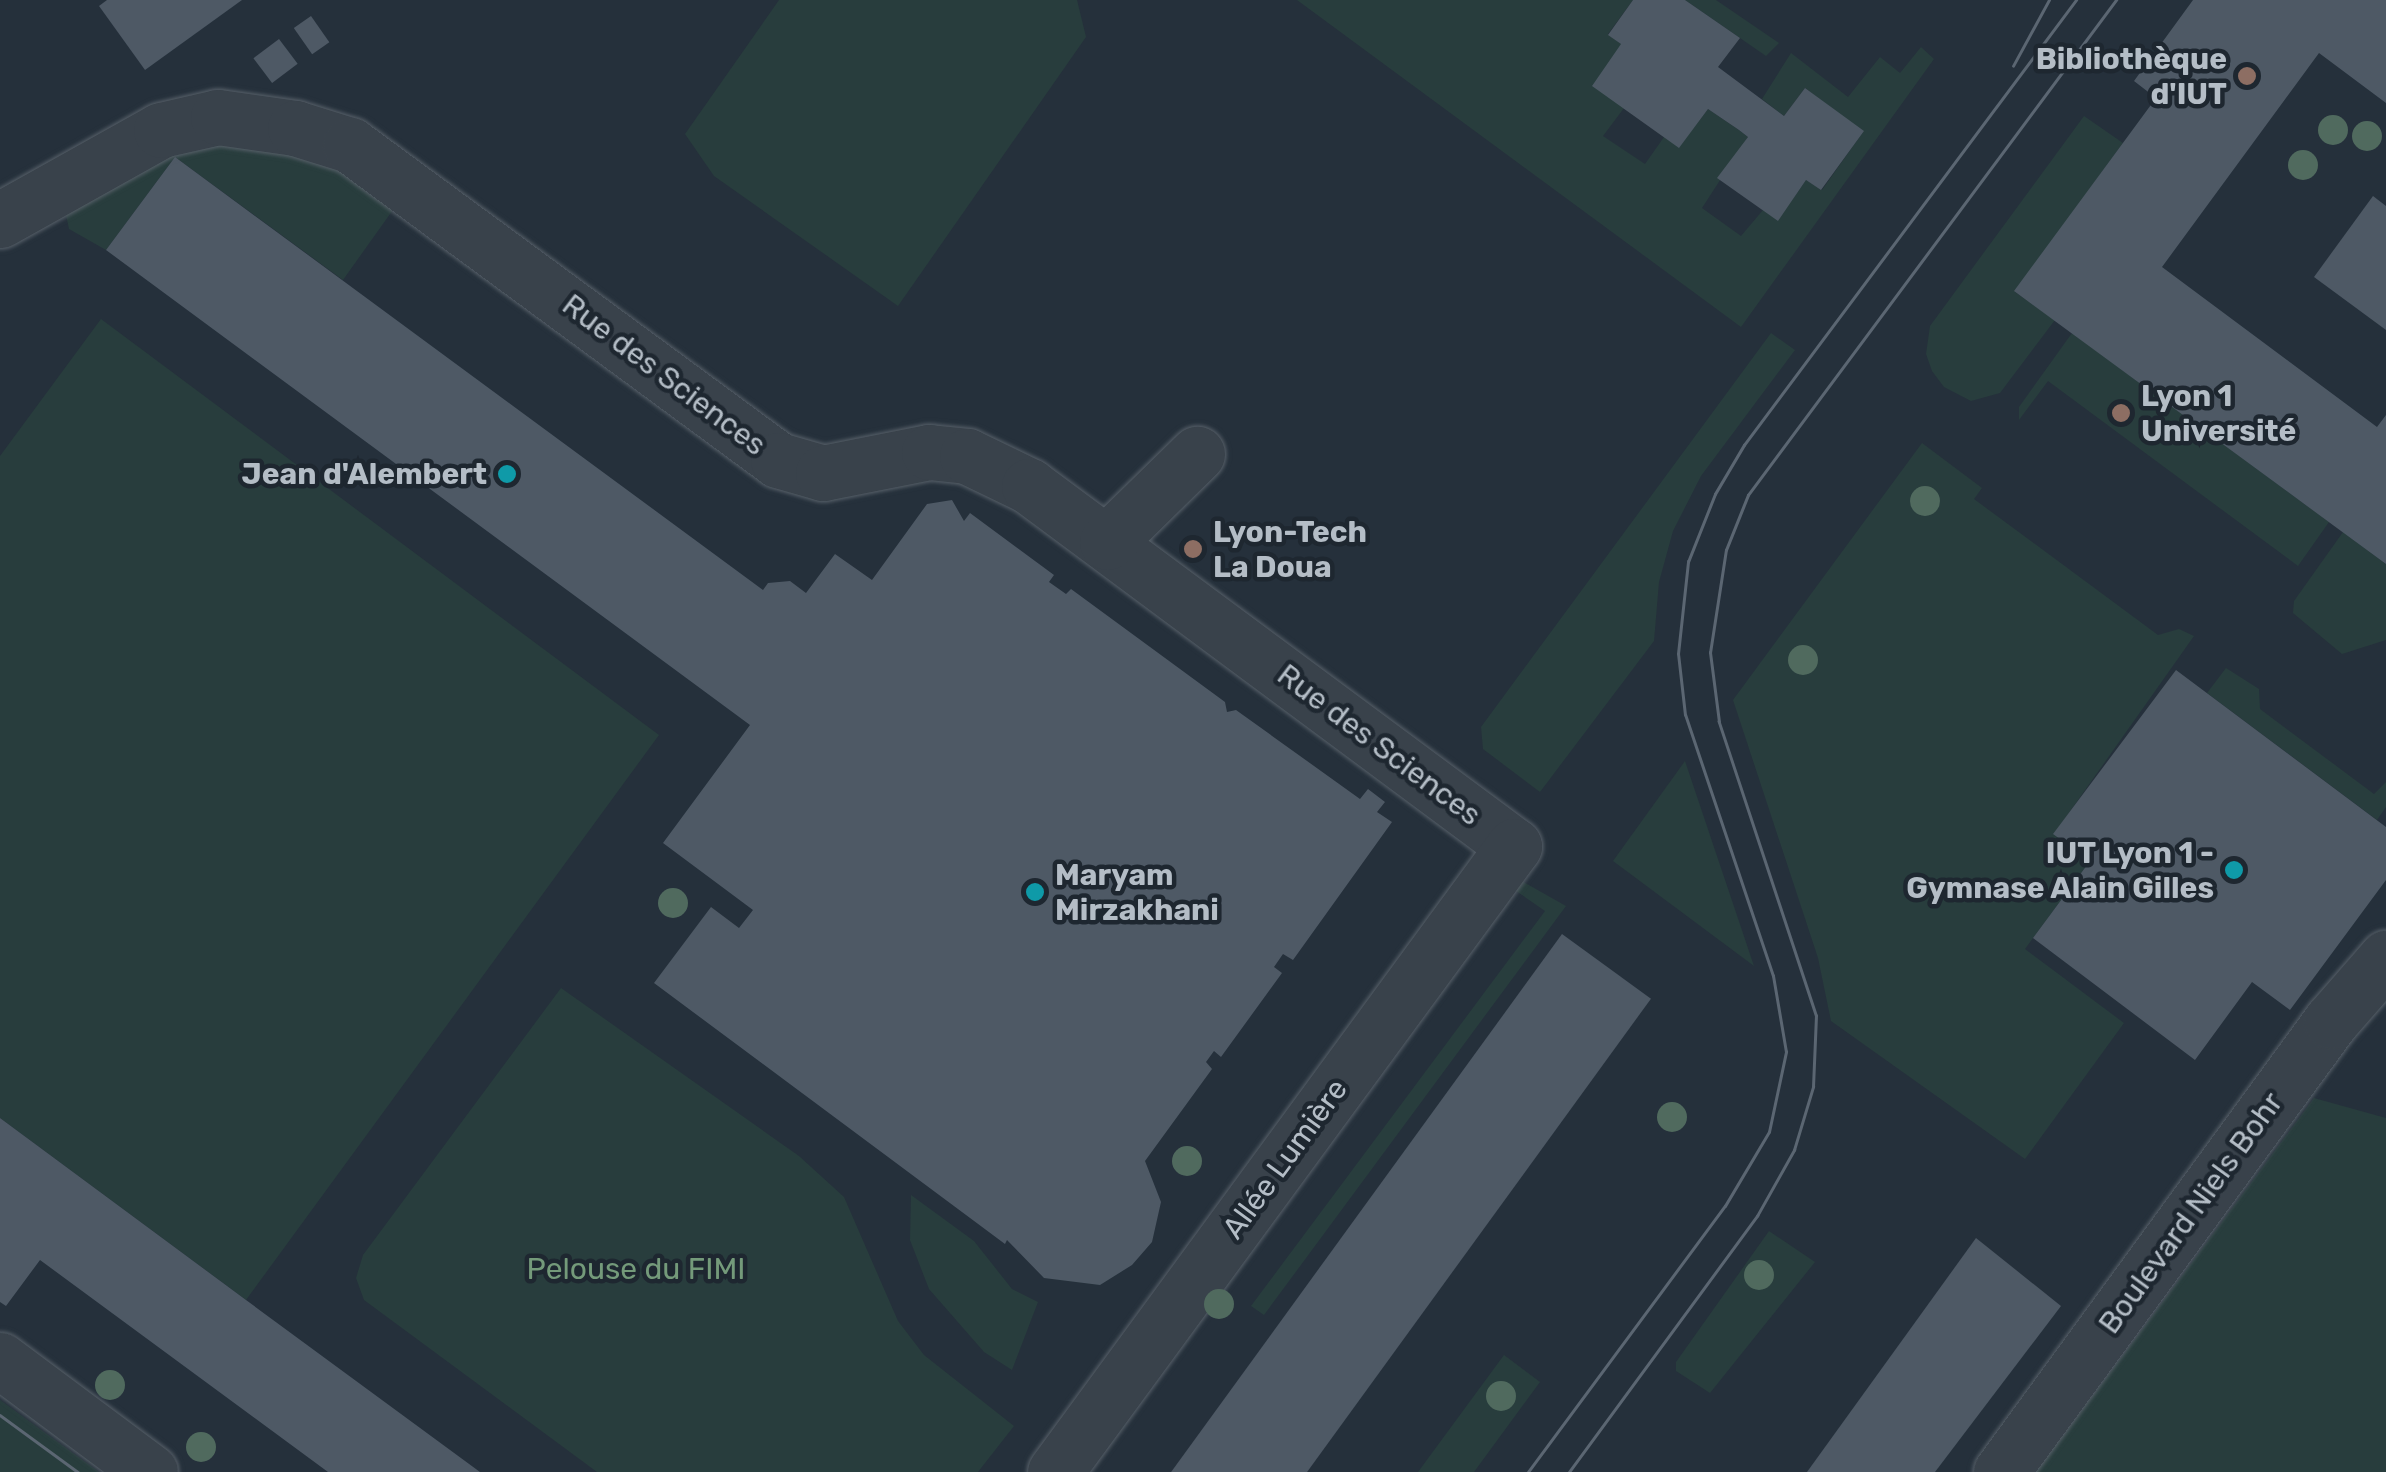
<!DOCTYPE html>
<html>
<head>
<meta charset="utf-8">
<style>
	body { margin:0 }
	#map { position:relative; width:2386px; height:1472px; overflow:hidden; background:#25303b; font-family:Rubik,sans-serif }
	div>[style] { position:absolute }
	.green>* { inset:0; background:#283d3d }
	.building>* { inset:0; background:#4e5965; transform-origin:0 0 }
	.roads { filter:drop-shadow(0 0 2px #576069) drop-shadow(0 0 2px #576069) }
	.minor>* { height:55px; margin:-27.5px; padding:0 27.5px; transform-origin:27.5px; border-radius:27.5px; background:#39424b }
	.tram>* { height:2.5px; margin:-1.25px; padding:0 1.25px; transform-origin:1.25px; border-radius:1.25px; background:#5b6672 }
	.trees>* { width:30px; height:30px; margin:-15px; border-radius:50%; background:#506a5e }
	.dots>* { width:28px; height:28px; translate:-50% -50%; box-sizing:border-box; border:5px solid #1e2730; border-radius:50% }
	span { translate:-50% -50%; white-space:nowrap; text-align:center; line-height:1.15; -webkit-text-stroke:9px #1e2730; paint-order:stroke }
	.poi-label { font-size:30px; color:#b4bdc6; font-weight:700 }
	.right { translate:-100% -50%; text-align:right }
	.left { translate:0 -50%; text-align:left }
	.street-label { font-size:30px; color:#b4bdc6 }
	.park-label { font-size:30px; color:#749a7a }
</style>
</head>
<body>
<div id="map">
	<div class="green">
		<i style="clip-path:polygon(779px 0,1077px 0,1086px 37px,898px 306px,714px 176px,685px 134px)"></i>
		<i style="clip-path:polygon(1297px 0,1633px 0,1608px 34px,1621px 44px,1624px 108px,1603px 136px,1645px 164px,1664px 137px,1679px 147px,1708px 109px,1739px 130px,1748px 137px,1702px 208px,1741px 236px,1763px 210px,1778px 220px,1806px 180px,1822px 190px,1863px 132px,1805px 88px,1784px 116px,1762px 99px,1791px 53px,1848px 97px,1880px 57px,1900px 73px,1921px 47px,1934px 59px,1741px 327px)"></i>
		<i style="clip-path:polygon(1685px 0,1716px 0,1779px 43px,1766px 56px)"></i>
		<i style="clip-path:polygon(2084px 116px,2123px 143px,2015px 292px,2055px 320px,2000px 393px,1971px 401px,1944px 387px,1932px 371px,1926px 354px,1930px 326px)"></i>
		<i style="clip-path:polygon(249px 142px,312px 151px,395px 207px,343px 280px,175px 157px,106px 250px,69px 229px,66px 215px,82px 201px,190px 145px)"></i>
		<i style="clip-path:polygon(101px 319px,659px 735px,246px 1300px,0 1118px,0 456px)"></i>
		<i style="clip-path:polygon(1771px 333px,1795px 350px,1701px 476px,1673px 531px,1659px 582px,1654px 641px,1540px 792px,1483px 749px,1481px 727px)"></i>
		<i style="clip-path:polygon(2072px 333px,2329px 522px,2298px 566px,2048px 381px,2019px 420px,2019px 407px)"></i>
		<i style="clip-path:polygon(1922px 443px,1982px 488px,1974px 499px,2158px 635px,2179px 629px,2194px 636px,2054px 834px,2090px 861px,2025px 949px,2124px 1023px,2025px 1159px,1831px 1021px,1818px 958px,1733px 700px)"></i>
		<i style="clip-path:polygon(2343px 532px,2386px 564px,2386px 640px,2342px 654px,2293px 613px,2294px 601px)"></i>
		<i style="clip-path:polygon(2226px 668px,2259px 689px,2260px 709px,2374px 794px,2386px 782px,2386px 807px,2377px 820px,2207px 693px)"></i>
		<i style="clip-path:polygon(1685px 761px,1754px 966px,1613px 861px)"></i>
		<i style="clip-path:polygon(1522px 881px,1566px 906px,1264px 1315px,1251px 1306px,1545px 911px,1509px 886px)"></i>
		<i style="clip-path:polygon(561px 988px,799px 1156px,844px 1197px,898px 1321px,924px 1355px,1014px 1426px,978px 1472px,597px 1472px,364px 1300px,356px 1278px,363px 1255px)"></i>
		<i style="clip-path:polygon(2314px 1098px,2386px 1118px,2386px 1472px,2036px 1472px)"></i>
		<i style="clip-path:polygon(911px 1195px,974px 1241px,1012px 1289px,1038px 1302px,1012px 1370px,984px 1352px,929px 1289px,910px 1240px)"></i>
		<i style="clip-path:polygon(1769px 1231px,1815px 1262px,1710px 1393px,1676px 1371px,1676px 1362px)"></i>
		<i style="clip-path:polygon(1504px 1355px,1540px 1382px,1474px 1472px,1418px 1472px)"></i>
		<i style="clip-path:polygon(0 1400px,99px 1472px,0 1472px)"></i>
	</div>
	<div class="building">
		<i style="clip-path:polygon(107px 0,242px 0,145px 70px,99px 6px)"></i>
		<i style="clip-path:polygon(1633px 0,1685px 0,1740px 38px,1718px 67px,1784px 116px,1805px 88px,1864px 131px,1821px 190px,1806px 180px,1778px 221px,1717px 178px,1748px 137px,1739px 130px,1708px 109px,1679px 148px,1592px 86px,1621px 44px,1608px 35px)"></i>
		<i style="clip-path:polygon(2193px 0,2386px 0,2386px 103px,2319px 53px,2162px 267px,2377px 427px,2386px 415px,2386px 564px,2014px 291px,2156px 98px,2134px 81px)"></i>
		<i style="left:311px;top:16px;width:32px;height:21px;rotate:55deg"></i>
		<i style="left:279px;top:39px;width:31px;height:32px;rotate:53deg"></i>
		<i style="clip-path:polygon(175px 157px,763px 590px,768px 583px,790px 581px,806px 593px,835px 554px,872px 580px,927px 504px,952px 500px,964px 521px,970px 513px,1054px 575px,1049px 582px,1066px 594px,1071px 589px,1225px 702px,1227px 712px,1236px 710px,1360px 799px,1368px 789px,1385px 802px,1377px 812px,1392px 822px,1293px 960px,1283px 954px,1274px 967px,1282px 973px,1221px 1057px,1214px 1051px,1206px 1062px,1212px 1069px,1145px 1161px,1161px 1202px,1152px 1242px,1132px 1265px,1100px 1285px,1044px 1278px,1007px 1240px,1005px 1244px,654px 983px,711px 907px,739px 928px,753px 910px,663px 843px,750px 725px,106px 250px)"></i>
		<i style="clip-path:polygon(2373px 196px,2386px 206px,2386px 330px,2314px 277px)"></i>
		<i style="clip-path:polygon(2176px 670px,2386px 827px,2386px 880px,2290px 1010px,2252px 982px,2195px 1060px,2033px 938px,2090px 861px,2053px 834px)"></i>
		<i style="left:1562px;top:934px;width:110px;height:667px;rotate:36deg"></i>
		<i style="clip-path:polygon(0 1118px,246px 1300px,480px 1472px,328px 1472px,40px 1260px,6px 1306px,0 1302px)"></i>
		<i style="clip-path:polygon(1976px 1238px,2061px 1306px,1935px 1472px,1807px 1472px)"></i>
	</div>
	<div class="roads">
		<div class="minor">
			<i style="left:0;top:220px;width:184px;rotate:-29.2deg"></i>
			<i style="left:161px;top:130px;width:58px;rotate:-12.8deg"></i>
			<i style="left:218px;top:117px;width:78px;rotate:8.1deg"></i>
			<i style="left:295px;top:128px;width:58px;rotate:17.2deg"></i>
			<i style="left:350px;top:145px;width:531px;rotate:36.35deg"></i>
			<i style="left:778px;top:460px;width:47px;rotate:16.1deg"></i>
			<i style="left:823px;top:473px;width:108px;rotate:-11.2deg"></i>
			<i style="left:929px;top:452px;width:38px;rotate:6deg"></i>
			<i style="left:967px;top:456px;width:69px;rotate:25.8deg"></i>
			<i style="left:1029px;top:486px;width:604px;rotate:36.59deg"></i>
			<i style="left:1514px;top:846px;width:776px;rotate:126.25deg"></i>
			<i style="left:1107px;top:542px;width:126px;rotate:-44.4deg"></i>
			<i style="left:0;top:1360px;width:187px;rotate:36.7deg"></i>
			<i style="left:2001px;top:1472px;width:559px;rotate:-53.81deg"></i>
			<i style="left:2331px;top:1021px;width:84px;rotate:-48.9deg"></i>
		</div>
	</div>
	<div class="tram">
		<i style="left:2013px;top:66px;width:75px;rotate:-61.4deg"></i>
		<i style="left:0;top:1415px;width:97px;rotate:36.2deg"></i>
		<i style="left:1528px;top:1472px;width:331px;rotate:-53.5deg"></i>
		<i style="left:1725px;top:1206px;width:86px;rotate:-59.3deg"></i>
		<i style="left:1769px;top:1132px;width:82px;rotate:-78deg"></i>
		<i style="left:1786px;top:1052px;width:77px;rotate:-99.7deg"></i>
		<i style="left:1773px;top:976px;width:275px;rotate:-108.6deg"></i>
		<i style="left:1685px;top:715px;width:61px;rotate:-96.5deg"></i>
		<i style="left:1678px;top:654px;width:93px;rotate:-83.8deg"></i>
		<i style="left:1688px;top:562px;width:73px;rotate:-68.3deg"></i>
		<i style="left:1715px;top:494px;width:57px;rotate:-59.4deg"></i>
		<i style="left:1744px;top:445px;width:555px;rotate:-53.27deg"></i>
		<i style="left:1569px;top:1472px;width:318px;rotate:-53.7deg"></i>
		<i style="left:1757px;top:1216px;width:76px;rotate:-60.7deg"></i>
		<i style="left:1794px;top:1150px;width:66px;rotate:-73.2deg"></i>
		<i style="left:1813px;top:1087px;width:71px;rotate:-87.6deg"></i>
		<i style="left:1816px;top:1016px;width:310px;rotate:-108.3deg"></i>
		<i style="left:1719px;top:722px;width:70px;rotate:-97.4deg"></i>
		<i style="left:1710px;top:653px;width:104px;rotate:-81.2deg"></i>
		<i style="left:1726px;top:550px;width:59px;rotate:-68.2deg"></i>
		<i style="left:1748px;top:495px;width:617px;rotate:-53.37deg"></i>
	</div>
	<div class="trees">
		<i style="left:2333px;top:130px"></i>
		<i style="left:2367px;top:136px"></i>
		<i style="left:2303px;top:165px"></i>
		<i style="left:1925px;top:501px"></i>
		<i style="left:1803px;top:660px"></i>
		<i style="left:673px;top:903px"></i>
		<i style="left:1672px;top:1117px"></i>
		<i style="left:1187px;top:1161px"></i>
		<i style="left:1759px;top:1275px"></i>
		<i style="left:1219px;top:1304px"></i>
		<i style="left:110px;top:1385px"></i>
		<i style="left:1501px;top:1396px"></i>
		<i style="left:201px;top:1447px"></i>
	</div>
	<div class="dots">
		<i style="left:2247px;top:76px;background:#8d6e63"></i>
		<i style="left:2121px;top:413px;background:#8d6e63"></i>
		<i style="left:507px;top:474px;background:#0f9aa8"></i>
		<i style="left:1193px;top:549px;background:#8d6e63"></i>
		<i style="left:2234px;top:870px;background:#0f9aa8"></i>
		<i style="left:1035px;top:892px;background:#0f9aa8"></i>
	</div>
	<div class="poi-label">
		<span class="right" style="left:2227px;top:76px">Bibliothèque<br>d'IUT</span>
		<span class="left" style="left:2141px;top:413px">Lyon 1<br>Université</span>
		<span class="right" style="left:487px;top:474px">Jean d'Alembert</span>
		<span class="left" style="left:1213px;top:549px">Lyon-Tech<br>La Doua</span>
		<span class="right" style="left:2214px;top:870px">IUT Lyon 1 -<br>Gymnase Alain Gilles</span>
		<span class="left" style="left:1055px;top:892px">Maryam<br>Mirzakhani</span>
	</div>
	<div class="street-label">
		<span style="left:664px;top:375px;rotate:37deg">Rue des Sciences</span>
		<span style="left:1379px;top:745px;rotate:37deg">Rue des Sciences</span>
		<span style="left:1285px;top:1159px;rotate:-54deg">Allée Lumière</span>
		<span style="left:2191px;top:1213px;rotate:-54deg">Boulevard Niels Bohr</span>
	</div>
	<div class="park-label">
		<span style="left:636px;top:1269px">Pelouse du FIMI</span>
	</div>
</div>
</body>
</html>
